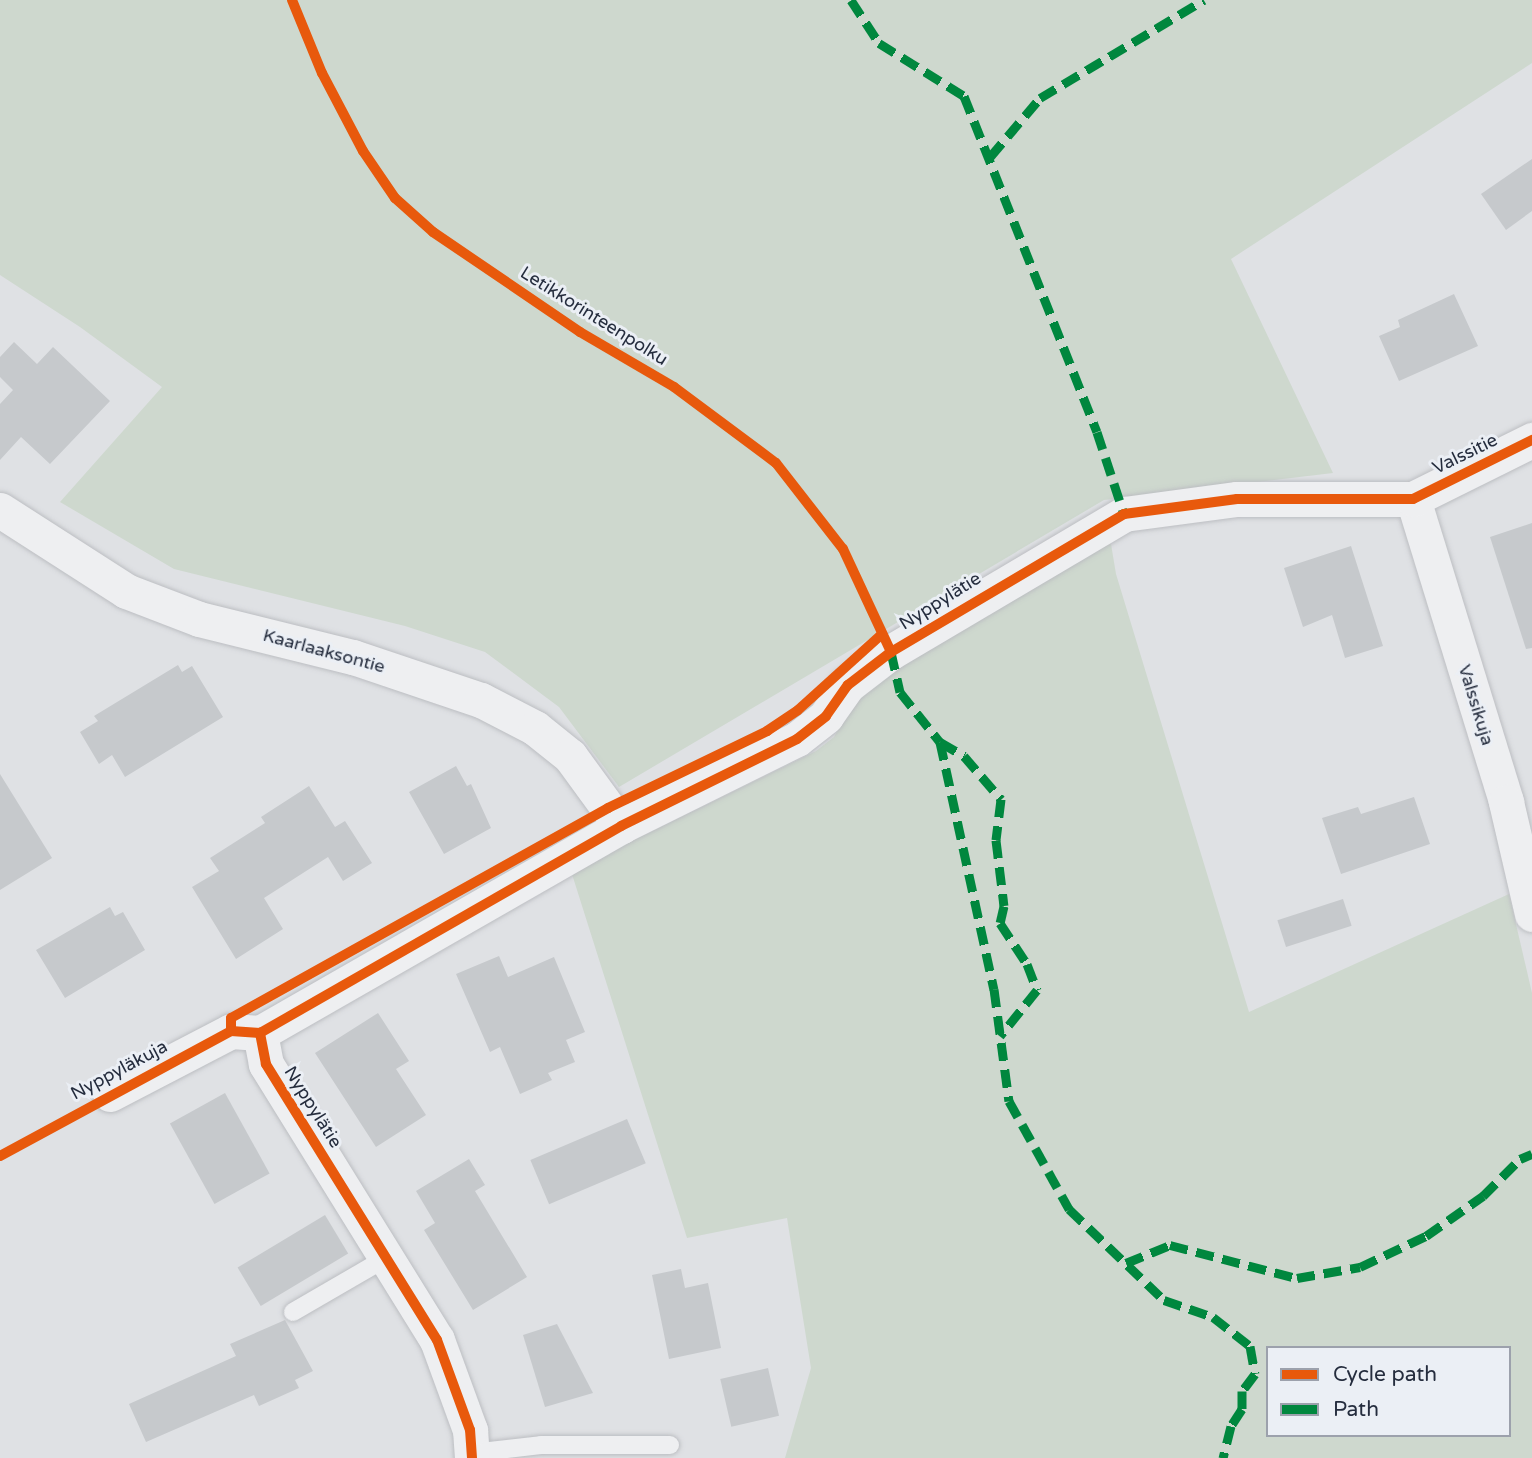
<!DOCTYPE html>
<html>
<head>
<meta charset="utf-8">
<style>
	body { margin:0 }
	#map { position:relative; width:1532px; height:1458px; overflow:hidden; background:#dfe1e4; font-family:"Varela Round",sans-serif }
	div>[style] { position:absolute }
	.green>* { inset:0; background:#ced8ce }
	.building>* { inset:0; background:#c6c9cc; transform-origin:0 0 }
	.roads { filter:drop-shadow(0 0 2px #bcbec2) drop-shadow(0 0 2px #bcbec2) }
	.service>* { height:18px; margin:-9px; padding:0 9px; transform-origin:9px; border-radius:9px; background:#eeeff1 }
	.minor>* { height:35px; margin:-17.5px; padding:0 17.5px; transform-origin:17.5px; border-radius:17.5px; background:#eeeff1 }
	.quiet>* { height:9px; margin-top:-4.5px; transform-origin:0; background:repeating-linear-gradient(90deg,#00873e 0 18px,transparent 0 27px) }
	.cycleway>* { height:10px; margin:-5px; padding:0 5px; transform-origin:5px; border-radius:5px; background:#e8590c }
	span { translate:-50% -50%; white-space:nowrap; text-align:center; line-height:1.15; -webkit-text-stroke:6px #ebeff5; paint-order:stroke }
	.street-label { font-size:18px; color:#252d3e }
	.legend { position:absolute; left:1266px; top:1346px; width:245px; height:91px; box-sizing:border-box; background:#ebeff5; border:2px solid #9ca1ac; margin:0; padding:9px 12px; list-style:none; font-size:21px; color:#252d3e }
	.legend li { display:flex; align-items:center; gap:14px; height:35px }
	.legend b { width:35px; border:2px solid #9ca1ac }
</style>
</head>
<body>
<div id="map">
	<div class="green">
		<i style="clip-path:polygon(0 0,1532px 0,1532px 63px,1231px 259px,1333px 473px,1104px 500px,619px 787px,559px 707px,485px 652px,405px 626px,174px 569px,60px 502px,162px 387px,80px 327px,0 275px)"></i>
		<i style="clip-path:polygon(evenodd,1110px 538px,1116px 574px,1249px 1012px,1509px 894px,1532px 993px,1532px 1458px,785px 1458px,811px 1368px,787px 1218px,687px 1238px,571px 871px,816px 751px,834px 737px,852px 703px,886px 675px,1110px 538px,1268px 1348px,1509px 1348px,1509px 1435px,1268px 1435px,1268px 1348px)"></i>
	</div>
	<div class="building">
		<i style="clip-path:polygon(1532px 159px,1532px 211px,1506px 230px,1481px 194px)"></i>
		<i style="clip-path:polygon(1454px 294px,1478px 346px,1399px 381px,1379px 336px,1400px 327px,1398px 320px)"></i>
		<i style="clip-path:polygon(14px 342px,37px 364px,53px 347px,110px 401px,50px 464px,21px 437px,0 460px,0 404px,13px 390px,0 377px,0 357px)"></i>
		<i style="clip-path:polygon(1532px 523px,1532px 648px,1526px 649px,1490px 537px)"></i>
		<i style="clip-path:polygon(1351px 546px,1383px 646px,1345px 658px,1332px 615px,1303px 627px,1284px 568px)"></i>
		<i style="clip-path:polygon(178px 665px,182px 672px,192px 666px,223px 717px,125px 777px,112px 755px,99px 764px,80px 732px,98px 721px,94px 716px)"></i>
		<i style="clip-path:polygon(456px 766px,467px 786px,471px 784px,491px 828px,444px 854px,409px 792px)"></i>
		<i style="clip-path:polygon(0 774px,52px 858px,0 890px)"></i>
		<i style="clip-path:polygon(309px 786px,335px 827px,345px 821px,372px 863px,343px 881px,328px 857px,264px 898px,283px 929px,236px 959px,192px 887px,219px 871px,210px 858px,265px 823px,261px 817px)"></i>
		<i style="clip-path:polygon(1414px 797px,1430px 844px,1341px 874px,1322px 818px,1358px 807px,1361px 814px)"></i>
		<i style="left:1343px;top:899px;width:28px;height:69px;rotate:72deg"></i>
		<i style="clip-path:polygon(110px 907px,115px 916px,123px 912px,145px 950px,65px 998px,36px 950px)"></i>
		<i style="clip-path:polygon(499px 956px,508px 977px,554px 957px,585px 1032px,566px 1040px,575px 1062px,548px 1073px,552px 1080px,520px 1094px,500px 1047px,490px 1052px,456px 974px)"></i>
		<i style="clip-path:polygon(378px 1013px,409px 1061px,396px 1069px,426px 1115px,376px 1147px,315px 1053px)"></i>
		<i style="left:225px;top:1093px;width:92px;height:63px;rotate:61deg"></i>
		<i style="left:627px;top:1119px;width:48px;height:105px;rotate:67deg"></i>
		<i style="clip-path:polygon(469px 1159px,485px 1185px,475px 1191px,527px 1277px,473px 1310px,424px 1230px,435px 1223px,416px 1191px)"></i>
		<i style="left:325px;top:1215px;width:45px;height:102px;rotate:59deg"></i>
		<i style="clip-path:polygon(681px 1269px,685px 1288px,708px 1283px,721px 1348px,669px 1359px,652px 1275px)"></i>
		<i style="clip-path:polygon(285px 1320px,313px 1371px,295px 1380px,299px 1388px,259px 1406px,254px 1395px,146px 1442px,129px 1404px,236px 1356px,230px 1344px)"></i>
		<i style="clip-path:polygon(557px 1324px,593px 1393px,545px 1407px,523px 1335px)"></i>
		<i style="left:768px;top:1368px;width:49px;height:49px;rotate:77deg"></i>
	</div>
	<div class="roads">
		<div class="service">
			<i style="left:293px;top:1312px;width:108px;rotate:-30.1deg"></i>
			<i style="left:472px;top:1453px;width:69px;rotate:-6.6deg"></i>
			<i style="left:541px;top:1445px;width:129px"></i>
		</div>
		<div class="minor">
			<i style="left:1413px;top:499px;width:317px;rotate:72.9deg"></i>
			<i style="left:1506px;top:802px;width:115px;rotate:76.9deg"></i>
			<i style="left:0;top:510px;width:150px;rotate:32.7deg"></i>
			<i style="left:126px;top:591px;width:78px;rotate:21deg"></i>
			<i style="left:199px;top:619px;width:159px;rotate:13.9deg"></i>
			<i style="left:353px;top:657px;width:135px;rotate:18.6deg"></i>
			<i style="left:481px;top:700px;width:61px;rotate:27.4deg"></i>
			<i style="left:535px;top:728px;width:45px;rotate:38.7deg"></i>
			<i style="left:570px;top:756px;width:87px;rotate:53.9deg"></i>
			<i style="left:110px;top:1094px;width:136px;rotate:-27.5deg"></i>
			<i style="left:231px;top:1031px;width:29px;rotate:4deg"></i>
			<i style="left:472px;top:1458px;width:28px;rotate:-94deg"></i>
			<i style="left:470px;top:1430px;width:96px;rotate:-110.1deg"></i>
			<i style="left:437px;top:1340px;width:325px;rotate:-121.8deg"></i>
			<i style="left:266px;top:1064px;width:32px;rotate:-101deg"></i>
			<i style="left:260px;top:1033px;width:416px;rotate:-29.8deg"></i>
			<i style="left:621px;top:826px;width:196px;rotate:-26.3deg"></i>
			<i style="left:797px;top:739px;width:37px;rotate:-38deg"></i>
			<i style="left:826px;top:716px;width:38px;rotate:-55deg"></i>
			<i style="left:848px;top:685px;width:54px;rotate:-37.5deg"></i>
			<i style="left:891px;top:652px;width:271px;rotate:-30.6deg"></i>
			<i style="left:1124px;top:514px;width:114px;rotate:-7.6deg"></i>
			<i style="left:1237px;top:499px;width:176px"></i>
			<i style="left:1413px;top:499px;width:133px;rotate:-26.4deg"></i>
		</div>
	</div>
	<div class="quiet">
		<i style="left:851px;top:0;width:51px;rotate:56.9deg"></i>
		<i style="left:879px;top:43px;width:100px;rotate:31.9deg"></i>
		<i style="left:964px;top:96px;width:361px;rotate:68.4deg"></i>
		<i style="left:1097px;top:432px;width:86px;rotate:71.8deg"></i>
		<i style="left:990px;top:157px;width:77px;rotate:-49.7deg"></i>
		<i style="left:1040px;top:98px;width:191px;rotate:-30.9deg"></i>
		<i style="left:891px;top:652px;width:41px;rotate:77.3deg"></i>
		<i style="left:900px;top:692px;width:64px;rotate:51.3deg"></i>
		<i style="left:940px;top:742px;width:28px;rotate:30deg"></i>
		<i style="left:964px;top:756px;width:57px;rotate:49.3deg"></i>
		<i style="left:1001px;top:799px;width:41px;rotate:97deg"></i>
		<i style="left:996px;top:840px;width:66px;rotate:83.1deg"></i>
		<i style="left:1004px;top:906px;width:17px;rotate:103deg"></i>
		<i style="left:1000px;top:923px;width:49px;rotate:56.6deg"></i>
		<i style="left:1027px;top:964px;width:28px;rotate:69deg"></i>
		<i style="left:1037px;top:990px;width:59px;rotate:128.8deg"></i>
		<i style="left:940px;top:742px;width:253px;rotate:77.7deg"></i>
		<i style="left:994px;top:989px;width:113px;rotate:82.4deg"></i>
		<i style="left:1009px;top:1101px;width:124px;rotate:60.9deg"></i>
		<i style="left:1069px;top:1209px;width:132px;rotate:43.8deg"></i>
		<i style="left:1164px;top:1300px;width:52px;rotate:19.1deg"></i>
		<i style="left:1213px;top:1317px;width:47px;rotate:38.1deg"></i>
		<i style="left:1250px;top:1346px;width:28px;rotate:80deg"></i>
		<i style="left:1255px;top:1374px;width:21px;rotate:127deg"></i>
		<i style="left:1242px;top:1391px;width:18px;rotate:90deg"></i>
		<i style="left:1242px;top:1409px;width:20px;rotate:123deg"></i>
		<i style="left:1231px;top:1426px;width:33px;rotate:104deg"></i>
		<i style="left:1126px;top:1263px;width:48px;rotate:-22.2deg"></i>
		<i style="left:1170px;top:1245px;width:131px;rotate:14.6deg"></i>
		<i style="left:1297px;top:1278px;width:64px;rotate:-9.9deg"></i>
		<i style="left:1360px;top:1267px;width:73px;rotate:-25.2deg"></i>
		<i style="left:1426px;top:1236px;width:70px;rotate:-35.1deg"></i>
		<i style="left:1483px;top:1196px;width:52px;rotate:-45deg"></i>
		<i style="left:1520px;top:1159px;width:13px;rotate:-23deg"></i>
	</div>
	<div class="cycleway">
		<i style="left:292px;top:0;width:79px;rotate:67.7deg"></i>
		<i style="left:322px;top:73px;width:88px;rotate:62.3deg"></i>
		<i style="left:363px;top:151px;width:57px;rotate:55.8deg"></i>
		<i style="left:395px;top:198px;width:51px;rotate:41.8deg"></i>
		<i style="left:433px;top:232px;width:178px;rotate:34.2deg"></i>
		<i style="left:580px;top:332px;width:109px;rotate:30.3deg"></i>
		<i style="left:674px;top:387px;width:127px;rotate:36.7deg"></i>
		<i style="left:776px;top:463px;width:109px;rotate:52.1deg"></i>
		<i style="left:843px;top:549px;width:114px;rotate:65deg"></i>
		<i style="left:231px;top:1031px;width:13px;rotate:-90deg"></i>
		<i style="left:231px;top:1018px;width:432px;rotate:-29.1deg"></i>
		<i style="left:608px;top:808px;width:177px;rotate:-25.8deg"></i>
		<i style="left:767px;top:731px;width:37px;rotate:-34deg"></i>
		<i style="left:798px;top:710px;width:113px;rotate:-42.1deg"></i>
		<i style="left:0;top:1156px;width:263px;rotate:-28.4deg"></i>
		<i style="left:231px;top:1031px;width:29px;rotate:4deg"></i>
		<i style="left:472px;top:1458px;width:28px;rotate:-94deg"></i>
		<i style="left:470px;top:1430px;width:96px;rotate:-110.1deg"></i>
		<i style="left:437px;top:1340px;width:325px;rotate:-121.8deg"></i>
		<i style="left:266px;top:1064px;width:32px;rotate:-101deg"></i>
		<i style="left:260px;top:1033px;width:416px;rotate:-29.8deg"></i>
		<i style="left:621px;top:826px;width:196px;rotate:-26.3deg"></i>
		<i style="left:797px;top:739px;width:37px;rotate:-38deg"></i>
		<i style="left:826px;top:716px;width:38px;rotate:-55deg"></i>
		<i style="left:848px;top:685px;width:54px;rotate:-37.5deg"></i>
		<i style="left:891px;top:652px;width:271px;rotate:-30.6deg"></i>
		<i style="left:1124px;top:514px;width:114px;rotate:-7.6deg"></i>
		<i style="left:1237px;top:499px;width:176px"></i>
		<i style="left:1413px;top:499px;width:133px;rotate:-26.4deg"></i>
	</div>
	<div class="street-label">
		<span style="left:594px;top:316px;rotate:32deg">Letikkorinteenpolku</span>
		<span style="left:1465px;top:454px;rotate:-26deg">Valssitie</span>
		<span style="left:940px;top:601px;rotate:-32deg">Nyppylätie</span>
		<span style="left:324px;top:651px;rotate:15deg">Kaarlaaksontie</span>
		<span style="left:1476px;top:705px;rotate:73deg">Valssikuja</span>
		<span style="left:119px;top:1070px;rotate:-28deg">Nyppyläkuja</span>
		<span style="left:313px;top:1107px;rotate:58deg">Nyppylätie</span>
	</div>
	<ul class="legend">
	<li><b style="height:9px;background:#e8590c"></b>Cycle path</li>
	<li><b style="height:9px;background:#00873e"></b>Path</li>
	</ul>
</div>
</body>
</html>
